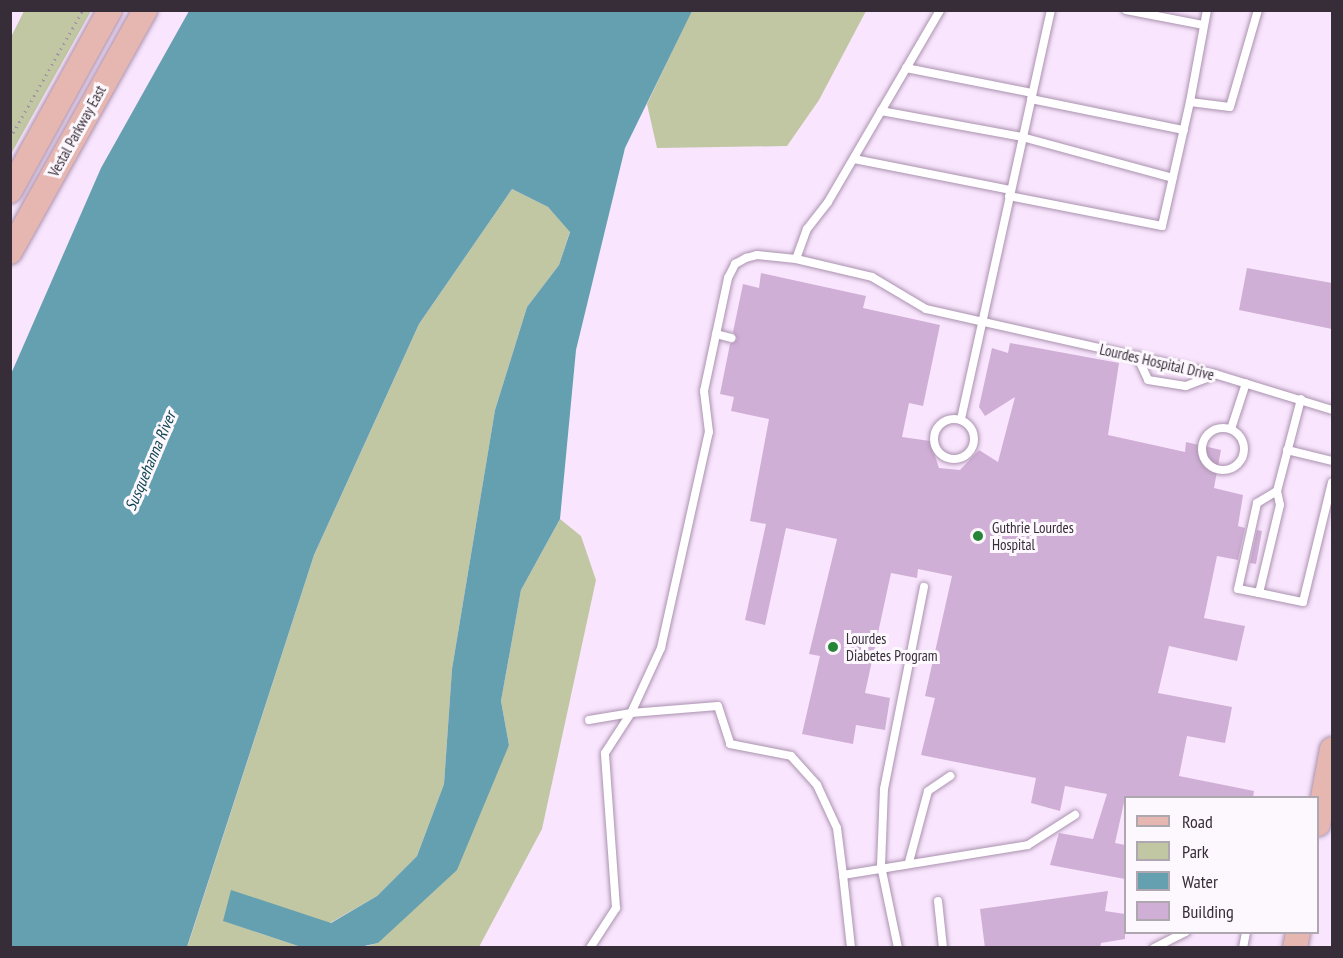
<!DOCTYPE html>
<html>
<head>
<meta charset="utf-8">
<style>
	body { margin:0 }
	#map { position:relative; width:1343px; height:958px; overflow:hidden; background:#f9e5fd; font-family:"PT Sans Narrow",sans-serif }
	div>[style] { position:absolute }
	.green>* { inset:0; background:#c1c7a3 }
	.water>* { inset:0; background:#65a0b0 }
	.building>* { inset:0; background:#d0afd6 }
	.path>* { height:3px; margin-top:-1.5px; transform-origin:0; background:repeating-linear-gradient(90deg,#a293a5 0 1.5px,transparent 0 6px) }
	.roads { filter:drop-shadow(0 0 2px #aa92af) drop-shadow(0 0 2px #aa92af) }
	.lane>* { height:8px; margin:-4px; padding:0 4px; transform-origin:4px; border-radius:4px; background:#fff }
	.lane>.ring { margin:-4px; padding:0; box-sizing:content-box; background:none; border:8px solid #fff; border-radius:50% }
	.primary>* { height:24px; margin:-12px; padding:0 12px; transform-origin:12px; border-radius:12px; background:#e6b7b1 }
	.dots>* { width:16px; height:16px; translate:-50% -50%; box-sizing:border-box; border:3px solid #fdf8fe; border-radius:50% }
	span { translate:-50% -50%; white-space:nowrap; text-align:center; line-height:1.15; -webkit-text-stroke:6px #fdf8fe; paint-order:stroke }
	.street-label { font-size:15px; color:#372d38 }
	.poi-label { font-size:15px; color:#372d38 }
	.left { translate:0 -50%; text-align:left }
	.water-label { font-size:16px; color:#114753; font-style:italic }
	.frame { position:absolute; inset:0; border:12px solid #372d38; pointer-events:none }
	.legend { position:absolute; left:1124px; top:796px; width:195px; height:138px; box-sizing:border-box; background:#fdf8fe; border:2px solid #aea7af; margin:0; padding:8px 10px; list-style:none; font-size:18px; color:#372d38 }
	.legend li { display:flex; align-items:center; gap:12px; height:30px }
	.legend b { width:30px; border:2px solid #aea7af }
</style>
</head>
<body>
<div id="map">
	<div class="green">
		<i style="clip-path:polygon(692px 10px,866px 10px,866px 11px,819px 100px,787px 146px,657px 148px,647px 104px)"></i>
		<i style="clip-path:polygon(24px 11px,91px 11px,11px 154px,11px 37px)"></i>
		<i style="clip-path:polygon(512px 189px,548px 207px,570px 231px,559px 265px,527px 307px,495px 410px,452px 669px,444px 784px,417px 856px,377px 896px,330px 923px,224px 921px,301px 947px,187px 948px,314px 555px,419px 324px)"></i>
		<i style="clip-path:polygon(560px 519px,581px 536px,596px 580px,542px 829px,479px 947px,360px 948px,378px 943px,509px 745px,501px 701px,521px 590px)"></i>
	</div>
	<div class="water">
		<i style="clip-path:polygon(189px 11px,692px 11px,625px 148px,576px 350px,560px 519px,521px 590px,501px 701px,509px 745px,457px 870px,378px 943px,360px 947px,301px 947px,223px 921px,231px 890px,331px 923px,377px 896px,417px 856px,444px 784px,452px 669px,495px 410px,527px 307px,559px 265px,570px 232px,548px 207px,512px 189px,419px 324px,314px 555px,187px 947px,11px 947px,11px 374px,101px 168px)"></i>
	</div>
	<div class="building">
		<i style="clip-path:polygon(1247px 268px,1332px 283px,1332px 329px,1239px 310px)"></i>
		<i style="clip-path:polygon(761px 273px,866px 296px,863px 308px,940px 325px,923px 406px,909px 403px,902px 437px,930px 441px,939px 468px,960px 470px,979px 450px,998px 462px,1015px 397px,985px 416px,979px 407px,992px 348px,1008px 353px,1010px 343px,1119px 363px,1108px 435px,1185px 452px,1186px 442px,1221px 450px,1214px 488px,1243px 495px,1238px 526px,1245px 528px,1238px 560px,1217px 556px,1204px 618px,1245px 626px,1237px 661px,1169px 646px,1158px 693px,1232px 707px,1225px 743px,1187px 736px,1179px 776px,1254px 791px,1253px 798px,1125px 798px,1115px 843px,1125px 845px,1125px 879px,1050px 865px,1059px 833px,1093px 839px,1107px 794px,1065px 786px,1060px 811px,1031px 803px,1036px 778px,921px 755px,935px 698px,925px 696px,952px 576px,918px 569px,917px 578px,891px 573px,865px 693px,890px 698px,885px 730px,856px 725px,853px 744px,802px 734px,820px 656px,809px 654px,837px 539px,786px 528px,765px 625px,745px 620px,766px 524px,750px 521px,769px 419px,731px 411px,734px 397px,720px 394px,730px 344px,737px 339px,733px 332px,743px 284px,759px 288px)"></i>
		<i style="clip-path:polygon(1257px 530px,1262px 531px,1256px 564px,1250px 563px)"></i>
		<i style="clip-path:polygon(1108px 891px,1105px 911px,1125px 914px,1125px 939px,1101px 943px,1100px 948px,985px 948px,980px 909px)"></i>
	</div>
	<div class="path">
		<i style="left:10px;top:138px;width:147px;rotate:-60.3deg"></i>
	</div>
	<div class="roads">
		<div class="lane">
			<i style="left:1126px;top:10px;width:78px;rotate:11deg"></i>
			<i style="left:1207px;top:10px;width:94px;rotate:100.5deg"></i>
			<i style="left:1190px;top:102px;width:40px;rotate:7.1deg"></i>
			<i style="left:1230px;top:107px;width:101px;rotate:-73.9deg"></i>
			<i style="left:906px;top:68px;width:128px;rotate:11.2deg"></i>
			<i style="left:1031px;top:99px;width:156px;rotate:11.5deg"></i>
			<i style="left:881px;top:111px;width:143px;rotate:10.4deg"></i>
			<i style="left:1022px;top:137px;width:156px;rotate:15.2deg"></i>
			<i style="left:854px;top:159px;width:159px;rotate:11.2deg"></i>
			<i style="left:1009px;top:196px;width:156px;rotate:11.1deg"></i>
			<i style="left:1162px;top:226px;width:127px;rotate:-77.3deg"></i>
			<i style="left:796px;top:259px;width:32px;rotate:-70deg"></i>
			<i style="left:807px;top:229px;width:34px;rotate:-52deg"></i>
			<i style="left:828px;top:202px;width:222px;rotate:-59.7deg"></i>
			<i style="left:716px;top:334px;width:16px;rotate:15deg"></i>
			<i style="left:1137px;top:356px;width:26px;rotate:65deg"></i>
			<i style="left:1148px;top:380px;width:38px;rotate:9deg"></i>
			<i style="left:1186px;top:386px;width:30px;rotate:-21deg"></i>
			<i style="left:1301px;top:399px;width:95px;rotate:104.6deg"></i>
			<i style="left:1277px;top:491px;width:14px;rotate:78deg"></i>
			<i style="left:1280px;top:505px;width:90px;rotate:103.4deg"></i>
			<i style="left:1259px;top:593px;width:45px;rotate:11.6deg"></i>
			<i style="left:1303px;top:602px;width:123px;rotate:-76.4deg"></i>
			<i class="ring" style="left:934px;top:419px;width:32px;height:32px"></i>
			<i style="left:961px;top:419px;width:419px;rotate:-77.6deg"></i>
			<i class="ring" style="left:1202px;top:428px;width:34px;height:34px"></i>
			<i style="left:1231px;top:429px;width:48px;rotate:-71.9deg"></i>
			<i style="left:1287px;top:450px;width:46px;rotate:13.7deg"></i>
			<i style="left:1259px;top:593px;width:21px;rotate:-169deg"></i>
			<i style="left:1238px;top:589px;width:88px;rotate:-77.5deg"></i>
			<i style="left:1257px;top:503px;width:23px;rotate:-31deg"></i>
			<i style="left:589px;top:720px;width:43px;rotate:-9.5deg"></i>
			<i style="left:631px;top:713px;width:72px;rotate:-65.2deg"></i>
			<i style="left:661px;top:648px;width:221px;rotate:-77.5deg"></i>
			<i style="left:709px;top:432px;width:41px;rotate:-97deg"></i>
			<i style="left:704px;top:391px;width:116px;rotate:-78deg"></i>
			<i style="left:728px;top:278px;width:16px;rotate:-63deg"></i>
			<i style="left:735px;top:264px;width:13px;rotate:-29deg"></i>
			<i style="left:746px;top:258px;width:11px;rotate:-15deg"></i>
			<i style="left:757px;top:255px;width:39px;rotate:6deg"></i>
			<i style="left:796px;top:259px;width:78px;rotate:13.3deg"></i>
			<i style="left:872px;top:277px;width:63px;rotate:30.7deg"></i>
			<i style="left:926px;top:309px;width:296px;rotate:12.7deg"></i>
			<i style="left:1215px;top:374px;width:122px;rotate:17.1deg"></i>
			<i style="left:909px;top:862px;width:73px;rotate:-75deg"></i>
			<i style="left:928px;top:791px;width:27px;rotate:-34deg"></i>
			<i style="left:843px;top:875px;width:73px;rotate:83.7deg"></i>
			<i style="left:938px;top:901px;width:47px;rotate:83.9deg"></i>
			<i style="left:590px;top:948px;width:48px;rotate:-57deg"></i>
			<i style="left:616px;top:908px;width:155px;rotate:-94.1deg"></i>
			<i style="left:605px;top:753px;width:48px;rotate:-57deg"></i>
			<i style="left:631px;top:713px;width:87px;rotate:-4.6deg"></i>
			<i style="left:718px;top:706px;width:40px;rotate:72deg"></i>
			<i style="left:730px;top:744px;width:62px;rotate:11.1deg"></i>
			<i style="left:791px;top:756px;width:39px;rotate:48deg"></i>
			<i style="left:817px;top:785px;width:47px;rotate:65.1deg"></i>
			<i style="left:837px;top:828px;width:47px;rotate:82.7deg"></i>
			<i style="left:843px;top:875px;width:187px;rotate:-9.2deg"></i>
			<i style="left:1028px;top:845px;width:56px;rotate:-32.6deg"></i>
			<i style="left:898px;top:948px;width:84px;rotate:-101.7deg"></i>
			<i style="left:881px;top:866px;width:77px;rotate:-87.8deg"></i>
			<i style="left:884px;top:789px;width:206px;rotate:-78.8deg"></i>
			<i style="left:1154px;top:948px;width:36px;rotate:-27deg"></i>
			<i style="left:1243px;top:948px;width:16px;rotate:-79deg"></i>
		</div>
		<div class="primary">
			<i style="left:10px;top:191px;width:207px;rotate:-61.1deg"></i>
			<i style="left:10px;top:252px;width:277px;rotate:-60.8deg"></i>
			<i style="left:1318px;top:824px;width:76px;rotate:-79.4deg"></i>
			<i style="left:1295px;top:948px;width:16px;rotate:-79deg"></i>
		</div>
	</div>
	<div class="dots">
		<i style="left:978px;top:536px;background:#268537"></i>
		<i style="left:833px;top:647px;background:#268537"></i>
	</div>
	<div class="street-label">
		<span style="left:77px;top:131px;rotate:-61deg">Vestal Parkway East</span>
		<span style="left:1157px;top:362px;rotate:13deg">Lourdes Hospital Drive</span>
	</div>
	<div class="poi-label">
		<span class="left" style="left:992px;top:536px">Guthrie Lourdes<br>Hospital</span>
		<span class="left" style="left:846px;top:647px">Lourdes<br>Diabetes Program</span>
	</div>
	<div class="water-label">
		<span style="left:150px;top:461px;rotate:-67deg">Susquehanna River</span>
	</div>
	<div class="frame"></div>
	<ul class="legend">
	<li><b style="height:8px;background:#e6b7b1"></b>Road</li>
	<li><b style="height:16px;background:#c1c7a3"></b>Park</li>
	<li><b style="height:16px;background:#65a0b0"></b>Water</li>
	<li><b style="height:16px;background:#d0afd6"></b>Building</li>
	</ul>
</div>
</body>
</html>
